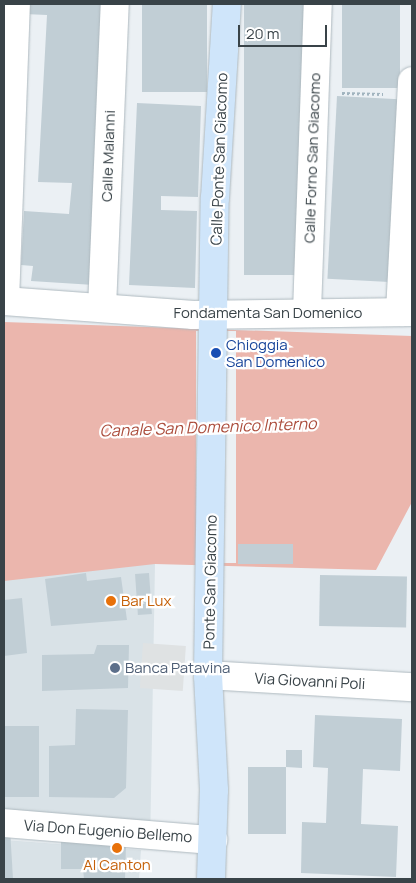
<!DOCTYPE html>
<html>
<head>
<meta charset="utf-8">
<style>
	body { margin:0 }
	#map { position:relative; width:416px; height:883px; overflow:hidden; background:#ebf0f4; font-family:Manrope,sans-serif }
	div>[style] { position:absolute }
	.residential>* { inset:0; background:#d9e2e7; transform-origin:0 0 }
	.parking>* { inset:0; background:#dfe2e3; transform-origin:0 0 }
	.water>* { inset:0; background:#ebb6ad }
	.pier>* { inset:0; background:#ebf0f4; transform-origin:0 0 }
	.building>* { inset:0; background:#c1ced5; transform-origin:0 0 }
	.path>* { height:3px; margin-top:-1.5px; transform-origin:0; background:repeating-linear-gradient(90deg,#a1b4bf 0 2.5px,transparent 0 5px) }
	.roads { filter:drop-shadow(0 0 1px #aeb9bf) drop-shadow(0 0 1px #aeb9bf) }
	.street>* { height:28px; margin:-14px; padding:0 14px; transform-origin:14px; border-radius:14px; background:#fff }
	.secondary>* { height:28px; margin:-14px; padding:0 14px; transform-origin:14px; border-radius:14px; background:#cfe5fa }
	.dots>* { width:14px; height:14px; translate:-50% -50%; box-sizing:border-box; border:2px solid #fff; border-radius:50% }
	span { translate:-50% -50%; white-space:nowrap; text-align:center; line-height:1.15; -webkit-text-stroke:4.5px #fff; paint-order:stroke }
	.street-label { font-size:15px; color:#394348 }
	.transit-label { font-size:15px; color:#164399 }
	.left { translate:0 -50%; text-align:left }
	.food-label { font-size:15px; color:#c56008 }
	.service-label { font-size:15px; color:#4e5e75 }
	.water-label { font-size:16px; color:#ab4c3b; font-style:italic }
	.frame { position:absolute; inset:0; border:5px solid #394348; pointer-events:none }
	.scale { position:absolute; left:238px; top:25px; width:89px; height:22px; box-sizing:border-box; border:2px solid #394348; border-top:0; padding-left:6px; font-size:15px; line-height:18px; white-space:nowrap; color:#394348; -webkit-text-stroke:4px #fff; paint-order:stroke }
</style>
</head>
<body>
<div id="map">
	<div class="residential">
		<i style="left:155px;top:564px;width:262px;height:152px;rotate:91deg"></i>
		<i style="clip-path:polygon(4px 840px,141px 850px,139px 879px,4px 879px)"></i>
	</div>
	<div class="parking">
		<i style="left:143px;top:643px;width:43px;height:45px;rotate:4deg"></i>
	</div>
	<div class="water">
		<i style="clip-path:polygon(4px 322px,412px 336px,412px 502px,376px 570px,155px 564px,4px 581px)"></i>
	</div>
	<div class="pier">
		<i style="left:196px;top:331px;width:40px;height:232px"></i>
	</div>
	<div class="building">
		<i style="clip-path:polygon(24px 4px,106px 4px,94px 285px,31px 281px,33px 266px,21px 265px,24px 211px,69px 214px,72px 183px,38px 182px,47px 15px,24px 14px)"></i>
		<i style="left:142px;top:4px;width:65px;height:88px"></i>
		<i style="left:244px;top:4px;width:61px;height:271px"></i>
		<i style="left:342px;top:4px;width:58px;height:84px"></i>
		<i style="left:337px;top:96px;width:62px;height:183px;rotate:3deg"></i>
		<i style="clip-path:polygon(137px 103px,201px 106px,198px 197px,161px 196px,161px 210px,197px 211px,195px 288px,129px 285px)"></i>
		<i style="left:238px;top:544px;width:55px;height:20px"></i>
		<i style="clip-path:polygon(86px 573px,87px 581px,121px 577px,127px 620px,51px 626px,45px 579px)"></i>
		<i style="left:149px;top:573px;width:41px;height:14px;rotate:86deg"></i>
		<i style="left:320px;top:575px;width:87px;height:51px;rotate:1deg"></i>
		<i style="clip-path:polygon(22px 598px,27px 653px,4px 656px,4px 600px)"></i>
		<i style="clip-path:polygon(97px 645px,129px 645px,128px 688px,42px 691px,42px 655px,94px 654px)"></i>
		<i style="clip-path:polygon(76px 709px,128px 710px,126px 788px,114px 798px,49px 797px,49px 746px,75px 745px)"></i>
		<i style="clip-path:polygon(315px 715px,402px 719px,400px 771px,363px 769px,361px 824px,398px 826px,396px 877px,301px 873px,302px 822px,326px 823px,328px 768px,313px 767px)"></i>
		<i style="left:4px;top:726px;width:35px;height:71px"></i>
		<i style="clip-path:polygon(286px 750px,302px 750px,302px 768px,286px 767px,286px 834px,248px 834px,248px 767px,286px 767px)"></i>
		<i style="clip-path:polygon(4px 829px,10px 829px,13px 879px,4px 879px)"></i>
		<i style="clip-path:polygon(61px 833px,126px 845px,125px 879px,84px 879px,83px 869px,61px 869px)"></i>
	</div>
	<div class="path">
		<i style="left:342px;top:93px;width:41px;rotate:1.4deg"></i>
	</div>
	<div class="roads">
		<div class="street">
			<i style="left:4px;top:301px;width:190px;rotate:4.2deg"></i>
			<i style="left:193px;top:315px;width:219px;rotate:-0.8deg"></i>
			<i style="left:5px;top:301px;width:297px;rotate:-87.9deg"></i>
			<i style="left:102px;top:308px;width:304px;rotate:-87.6deg"></i>
			<i style="left:307px;top:312px;width:308px;rotate:-88deg"></i>
			<i style="left:400px;top:312px;width:231px;rotate:-87deg"></i>
			<i style="left:208px;top:675px;width:204px;rotate:3.4deg"></i>
			<i style="left:4px;top:823px;width:210px;rotate:4.7deg"></i>
		</div>
		<div class="secondary">
			<i style="left:211px;top:879px;width:89px;rotate:-88.1deg"></i>
			<i style="left:214px;top:790px;width:115px;rotate:-93deg"></i>
			<i style="left:208px;top:675px;width:477px;rotate:-89.2deg"></i>
			<i style="left:215px;top:198px;width:194px;rotate:-86.5deg"></i>
		</div>
	</div>
	<div class="dots">
		<i style="left:216px;top:353px;background:#1a4fb4"></i>
		<i style="left:111px;top:601px;background:#e8710a"></i>
		<i style="left:115px;top:668px;background:#5c6f8a"></i>
		<i style="left:117px;top:848px;background:#e8710a"></i>
	</div>
	<div class="street-label">
		<span style="left:108px;top:156px;rotate:-88deg">Calle Malanni</span>
		<span style="left:312px;top:158px;rotate:-88deg">Calle Forno San Giacomo</span>
		<span style="left:219px;top:159px;rotate:-88deg">Calle Ponte San Giacomo</span>
		<span style="left:268px;top:313px">Fondamenta San Domenico</span>
		<span style="left:210px;top:582px;rotate:-89deg">Ponte San Giacomo</span>
		<span style="left:310px;top:681px;rotate:3deg">Via Giovanni Poli</span>
		<span style="left:108px;top:831px;rotate:4deg">Via Don Eugenio Bellemo</span>
	</div>
	<div class="transit-label">
		<span class="left" style="left:226px;top:353px">Chioggia<br>San Domenico</span>
	</div>
	<div class="food-label">
		<span class="left" style="left:121px;top:601px">Bar Lux</span>
		<span style="left:117px;top:865px">Al Canton</span>
	</div>
	<div class="service-label">
		<span class="left" style="left:125px;top:668px">Banca Patavina</span>
	</div>
	<div class="water-label">
		<span style="left:208px;top:427px;rotate:-2deg">Canale San Domenico Interno</span>
	</div>
	<div class="frame"></div>
	<div class="scale">20 m</div>
</div>
</body>
</html>
